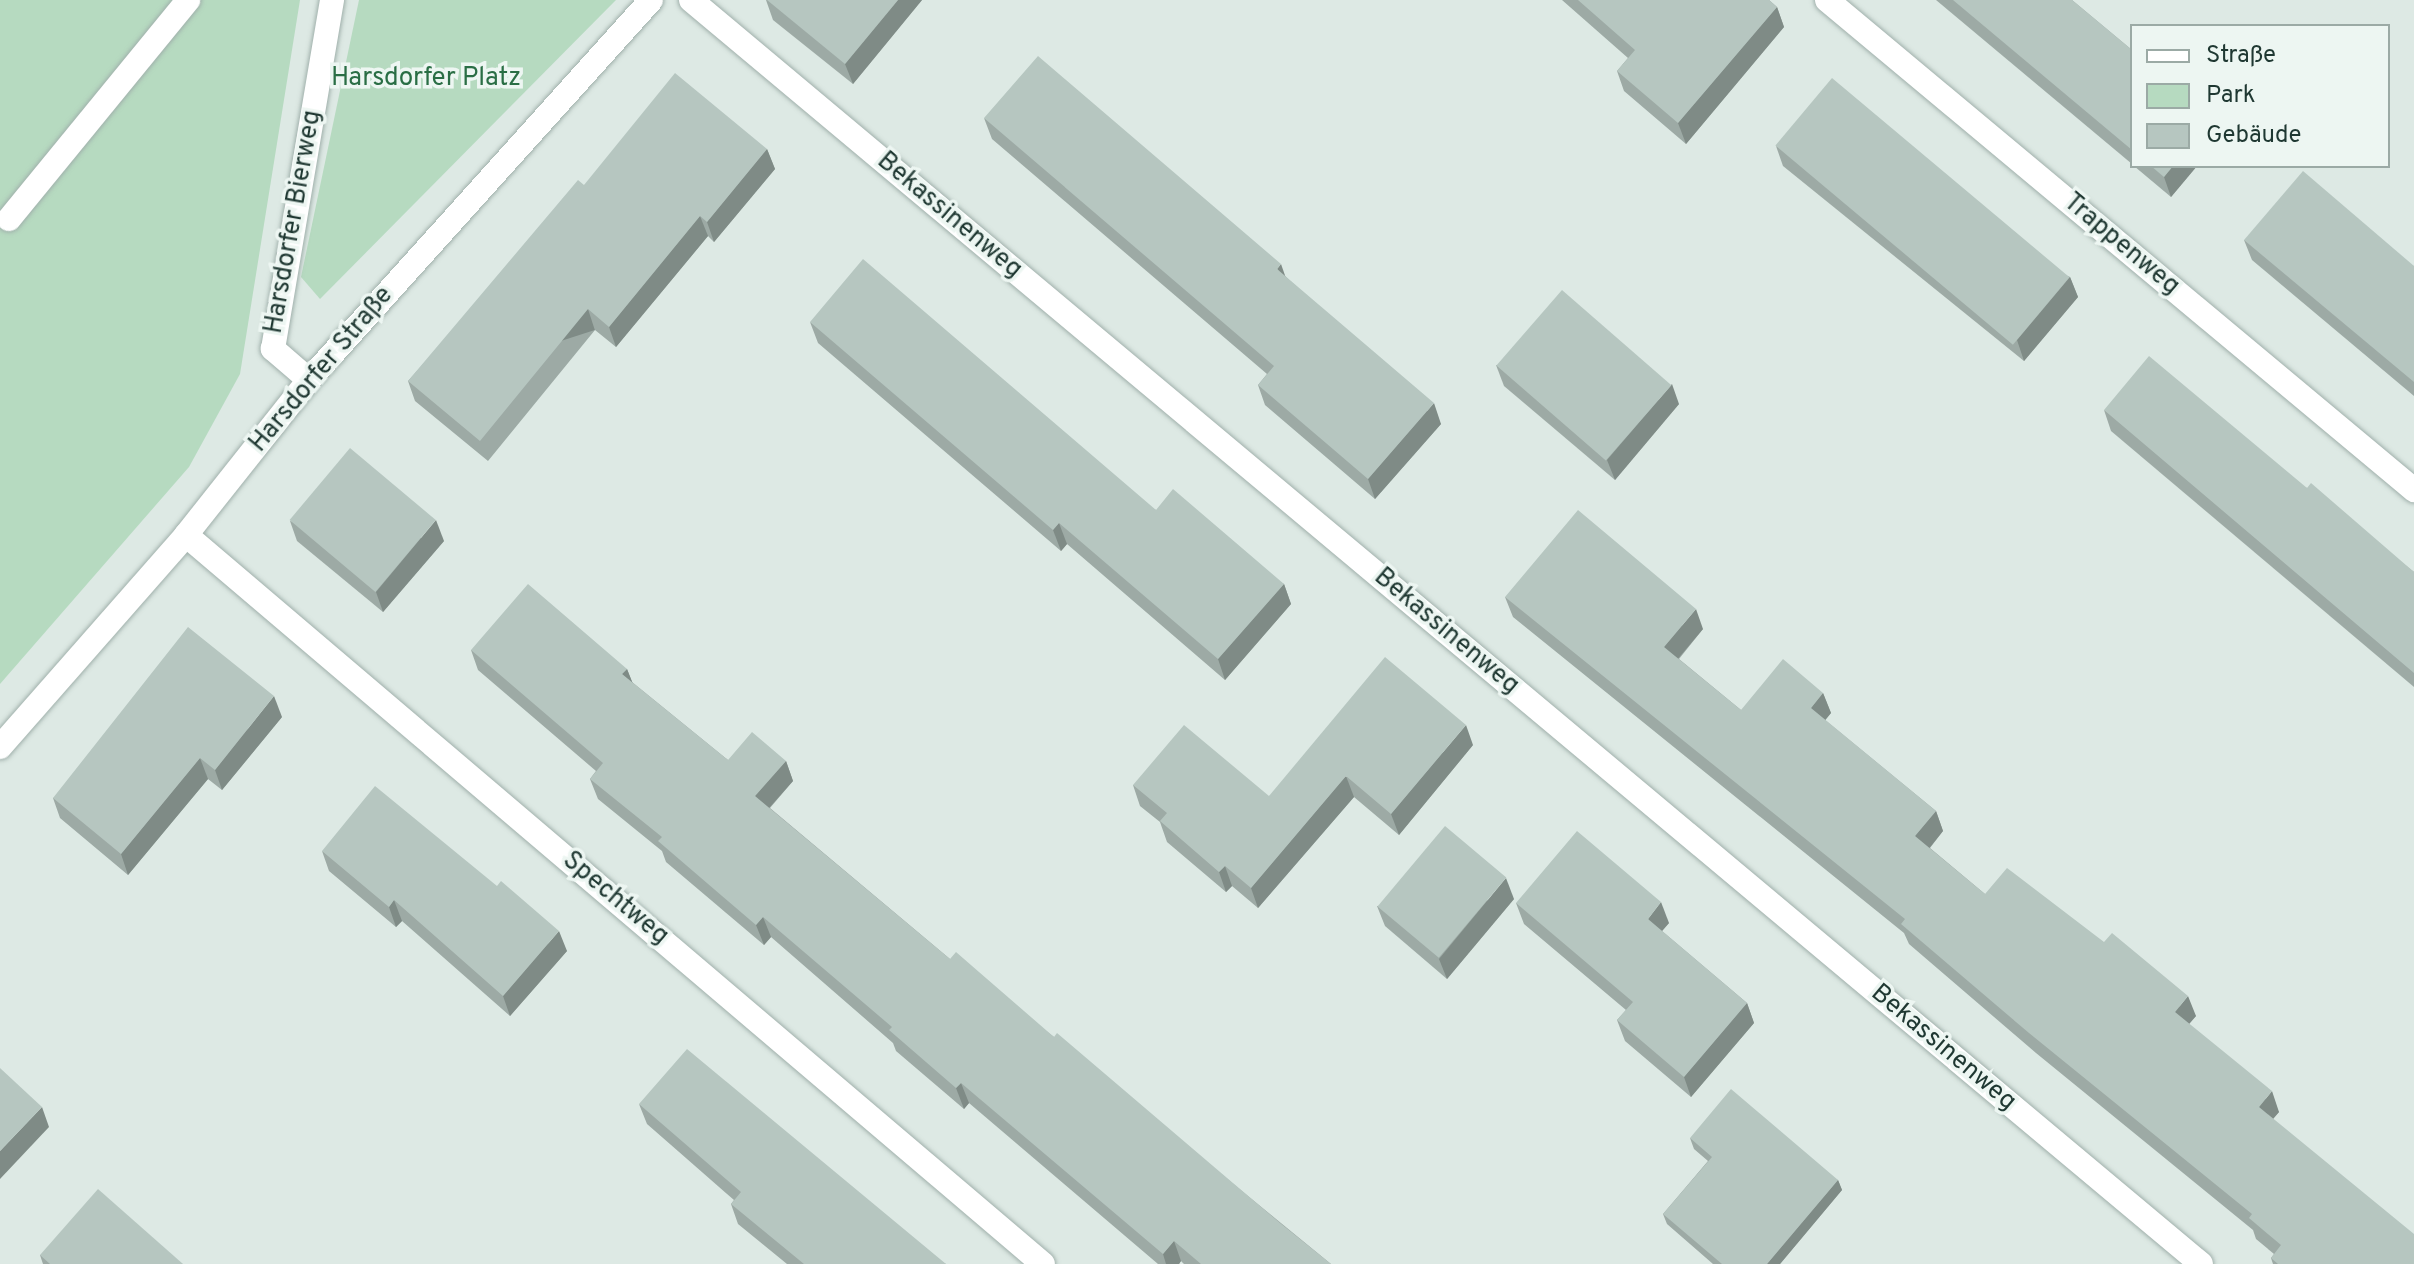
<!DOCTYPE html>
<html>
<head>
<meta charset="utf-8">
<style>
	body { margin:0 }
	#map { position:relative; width:2414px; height:1264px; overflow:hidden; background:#dde9e4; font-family:Overpass,sans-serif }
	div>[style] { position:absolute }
	.green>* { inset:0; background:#b6dac0 }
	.roads { filter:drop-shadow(0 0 2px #a0b0ab) drop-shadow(0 0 2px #a0b0ab) }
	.service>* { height:24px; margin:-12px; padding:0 12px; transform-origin:12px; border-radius:12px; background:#fff }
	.minor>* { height:24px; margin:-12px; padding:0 12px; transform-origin:12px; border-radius:12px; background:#fff }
	.wall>* { inset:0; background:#9daaa5 }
	.shaded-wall>* { inset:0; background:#7f8b86; transform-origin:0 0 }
	.building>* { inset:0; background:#b6c6c0; transform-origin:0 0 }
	span { translate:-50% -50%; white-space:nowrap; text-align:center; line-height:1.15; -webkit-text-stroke:7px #edf6f2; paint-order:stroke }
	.park-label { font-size:26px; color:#2a6e45 }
	.street-label { font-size:26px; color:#1f3832 }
	.legend { position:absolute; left:2130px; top:24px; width:260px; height:144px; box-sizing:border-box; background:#edf6f2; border:2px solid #9baaa5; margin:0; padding:10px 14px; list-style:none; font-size:24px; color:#1f3832 }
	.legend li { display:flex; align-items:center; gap:16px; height:40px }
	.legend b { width:40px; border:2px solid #9baaa5 }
</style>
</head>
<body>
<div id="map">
	<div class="green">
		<i style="clip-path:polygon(0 0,300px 0,240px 374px,189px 467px,0 684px)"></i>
		<i style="clip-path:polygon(359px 0,616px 0,320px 299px,301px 277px)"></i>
	</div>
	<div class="roads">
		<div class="service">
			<i style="left:9px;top:219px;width:283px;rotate:-50.7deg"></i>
		</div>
		<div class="minor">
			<i style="left:691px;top:0;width:1969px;rotate:39.93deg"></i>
			<i style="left:1827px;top:0;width:765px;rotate:39.85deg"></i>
			<i style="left:309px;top:380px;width:48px;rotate:-139.3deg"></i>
			<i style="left:273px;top:349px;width:354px;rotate:-80.4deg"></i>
			<i style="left:186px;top:535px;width:1125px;rotate:40.39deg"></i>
			<i style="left:0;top:747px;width:282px;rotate:-48.7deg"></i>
			<i style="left:186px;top:535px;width:198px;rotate:-51.6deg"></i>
			<i style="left:309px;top:380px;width:511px;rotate:-48.01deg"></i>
		</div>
	</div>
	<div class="wall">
		<i style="clip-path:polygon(766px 0,922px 0,853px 84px,773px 20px)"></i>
		<i style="clip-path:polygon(1562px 0,1769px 0,1777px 7px,1784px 27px,1686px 144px,1624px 91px,1617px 71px,1628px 58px)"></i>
		<i style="clip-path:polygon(1936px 0,2072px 0,2132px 50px,2132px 164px)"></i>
		<i style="clip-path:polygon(984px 118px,1285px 276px,1441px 424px,1375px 499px,1265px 405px,1258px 385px,1267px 374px,992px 139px)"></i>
		<i style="clip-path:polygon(1776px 146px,2070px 277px,2078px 297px,2024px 361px,1783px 166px)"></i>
		<i style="clip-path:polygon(767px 149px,775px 169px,714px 242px,708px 236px,616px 347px,595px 330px,488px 461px,415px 401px,408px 381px,584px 185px)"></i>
		<i style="clip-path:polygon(2134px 166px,2197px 166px,2171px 197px)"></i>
		<i style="clip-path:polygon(2244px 240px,2414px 266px,2414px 396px,2252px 260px)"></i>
		<i style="clip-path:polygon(810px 322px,1156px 510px,1284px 584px,1291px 604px,1225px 680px,1067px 544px,1061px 551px,818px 343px)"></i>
		<i style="clip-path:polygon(1496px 365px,1679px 404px,1615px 480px,1504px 386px)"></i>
		<i style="clip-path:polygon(2104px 410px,2307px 488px,2414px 572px,2414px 687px,2111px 431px)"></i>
		<i style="clip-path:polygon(290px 521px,444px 541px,383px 612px,297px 541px)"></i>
		<i style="clip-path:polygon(1505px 597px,1703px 629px,1679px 659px,1741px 710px,1823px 693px,1831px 713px,1825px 720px,1936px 811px,1943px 831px,1930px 848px,1985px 894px,2196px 1016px,2189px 1024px,2279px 1112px,2273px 1119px,2414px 1264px,2273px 1264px,2271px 1258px,2274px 1254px,2256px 1239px,2253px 1230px,2036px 1053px,1909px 944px,1904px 933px,1513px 617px)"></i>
		<i style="clip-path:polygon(471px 650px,627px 669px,632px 682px,728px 760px,786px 761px,793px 781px,770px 808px,950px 959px,1054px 1037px,1331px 1264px,1184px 1264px,1181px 1261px,1179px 1264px,1158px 1264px,969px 1103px,964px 1109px,896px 1051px,893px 1043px,771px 937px,764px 945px,666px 862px,662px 851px,598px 799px,590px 779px,596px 771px,478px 670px)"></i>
		<i style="clip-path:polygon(282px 717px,222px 790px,208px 779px,128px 875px,60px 818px,53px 798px)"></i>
		<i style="clip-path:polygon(1473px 745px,1399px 835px,1354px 797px,1258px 908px,1232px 886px,1226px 892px,1167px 842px,1160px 822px,1140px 806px,1133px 785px,1269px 796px)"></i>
		<i style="clip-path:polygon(322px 851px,567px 951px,510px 1016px,402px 921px,396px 927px,329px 871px)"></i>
		<i style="clip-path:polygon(1514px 899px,1447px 979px,1385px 926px,1377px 906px)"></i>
		<i style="clip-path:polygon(1516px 903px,1669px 923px,1662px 931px,1747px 1003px,1754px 1023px,1691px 1097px,1625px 1041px,1617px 1020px,1626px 1010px,1524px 924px)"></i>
		<i style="clip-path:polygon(639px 1104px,946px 1264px,787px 1264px,738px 1224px,731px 1204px,734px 1200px,647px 1124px)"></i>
		<i style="clip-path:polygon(1690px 1138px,1838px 1180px,1842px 1190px,1780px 1264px,1713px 1264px,1667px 1224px,1663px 1214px,1708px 1161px,1694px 1149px)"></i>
		<i style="clip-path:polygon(40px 1255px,183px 1264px,43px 1264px)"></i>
	</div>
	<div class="shaded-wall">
		<i style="clip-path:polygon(898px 0,922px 0,853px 84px,845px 64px)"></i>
		<i style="clip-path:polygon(1777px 7px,1784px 27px,1686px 144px,1678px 123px)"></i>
		<i style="clip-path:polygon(767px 149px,775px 169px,714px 242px,707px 222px)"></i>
		<i style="clip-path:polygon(2173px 166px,2197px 166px,2171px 197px,2164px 177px)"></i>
		<i style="clip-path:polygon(700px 216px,708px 236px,616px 347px,609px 327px)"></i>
		<i style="clip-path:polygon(1281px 264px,1288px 284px,1277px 269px)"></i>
		<i style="clip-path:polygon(2070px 277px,2078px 297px,2024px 361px,2017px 340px)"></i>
		<i style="left:588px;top:309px;width:22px;height:171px;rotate:72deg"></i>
		<i style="clip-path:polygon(1672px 384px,1679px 404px,1615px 480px,1607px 460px)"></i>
		<i style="clip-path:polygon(1434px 403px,1441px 424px,1375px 499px,1368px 479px)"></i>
		<i style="clip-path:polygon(436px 520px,444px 541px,383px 612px,376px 592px)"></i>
		<i style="clip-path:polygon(1059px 523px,1067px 544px,1061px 551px,1053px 530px)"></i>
		<i style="clip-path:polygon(1284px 584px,1291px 604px,1225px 680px,1218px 659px)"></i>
		<i style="clip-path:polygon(1696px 609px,1703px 629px,1671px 667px,1664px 647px)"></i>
		<i style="clip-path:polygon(627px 669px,635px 689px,622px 674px)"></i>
		<i style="clip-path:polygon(1823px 693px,1831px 713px,1818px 729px,1811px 708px)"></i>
		<i style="clip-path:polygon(274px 696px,282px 717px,222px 790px,215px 770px)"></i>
		<i style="clip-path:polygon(1466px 725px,1473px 745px,1399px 835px,1391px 814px)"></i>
		<i style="clip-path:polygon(200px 758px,208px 779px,128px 875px,121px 854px)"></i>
		<i style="clip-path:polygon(786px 761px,793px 781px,762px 816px,755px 796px)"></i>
		<i style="clip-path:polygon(1346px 776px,1354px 797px,1258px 908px,1251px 888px)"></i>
		<i style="clip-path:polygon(1936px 811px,1943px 831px,1923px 856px,1915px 836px)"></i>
		<i style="clip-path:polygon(1225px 866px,1232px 886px,1226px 892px,1219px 872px)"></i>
		<i style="clip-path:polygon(1506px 878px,1514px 899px,1447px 979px,1439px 959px)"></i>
		<i style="clip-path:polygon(394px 900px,402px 921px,396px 927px,389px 907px)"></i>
		<i style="clip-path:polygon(1661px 902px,1669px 923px,1655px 939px,1648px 919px)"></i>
		<i style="clip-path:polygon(763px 917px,771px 937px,764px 945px,756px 925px)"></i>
		<i style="clip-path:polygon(559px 931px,567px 951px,510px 1016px,503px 996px)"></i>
		<i style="clip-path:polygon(2188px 996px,2196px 1016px,2182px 1032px,2175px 1012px)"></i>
		<i style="clip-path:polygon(1747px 1003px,1754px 1023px,1691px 1097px,1684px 1077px)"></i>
		<i style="clip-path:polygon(961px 1083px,969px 1103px,964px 1109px,956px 1088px)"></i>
		<i style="clip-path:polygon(2272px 1091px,2279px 1112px,2266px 1127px,2259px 1107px)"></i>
		<i style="clip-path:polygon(42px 1107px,49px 1127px,0 1179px,0 1151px)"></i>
		<i style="clip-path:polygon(1838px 1180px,1842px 1190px,1780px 1264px,1767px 1264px)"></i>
		<i style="clip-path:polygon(1174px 1241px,1181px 1261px,1179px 1264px,1166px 1264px,1163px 1254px)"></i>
	</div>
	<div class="building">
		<i style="clip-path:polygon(767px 0,898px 0,845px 64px)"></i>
		<i style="clip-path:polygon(1578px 0,1769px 0,1777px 7px,1678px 123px,1617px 71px,1635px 50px)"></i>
		<i style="clip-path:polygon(1953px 0,2072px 0,2132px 50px,2132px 150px)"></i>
		<i style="clip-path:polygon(1038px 56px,1281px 264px,1277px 269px,1434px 403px,1368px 479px,1258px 385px,1274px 366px,984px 118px)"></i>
		<i style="clip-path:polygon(675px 73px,767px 149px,707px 222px,700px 216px,609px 327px,588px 309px,480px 441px,408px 381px,578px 180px,584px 185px)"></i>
		<i style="left:1832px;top:78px;width:310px;height:88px;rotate:40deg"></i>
		<i style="clip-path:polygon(2151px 166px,2173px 166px,2164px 177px)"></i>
		<i style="clip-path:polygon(2303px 171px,2414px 266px,2414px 382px,2244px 240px)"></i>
		<i style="clip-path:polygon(863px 259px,1156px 510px,1173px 489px,1284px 584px,1218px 659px,1059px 523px,1053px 530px,810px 322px)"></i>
		<i style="left:1562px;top:290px;width:145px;height:100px;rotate:41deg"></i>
		<i style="clip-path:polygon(2149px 356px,2307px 488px,2311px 483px,2414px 572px,2414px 673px,2104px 410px)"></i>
		<i style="left:350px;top:448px;width:112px;height:94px;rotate:40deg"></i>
		<i style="clip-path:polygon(1578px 510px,1696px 609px,1664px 647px,1741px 710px,1783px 659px,1823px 693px,1811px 708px,1936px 811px,1915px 836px,1985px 894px,2007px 868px,2104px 942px,2112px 933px,2188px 996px,2175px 1012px,2272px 1091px,2259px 1107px,2414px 1234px,2414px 1264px,2278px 1264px,2271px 1258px,2281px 1245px,2249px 1218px,2252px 1214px,2029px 1033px,1901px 924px,1905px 919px,1505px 597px)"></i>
		<i style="clip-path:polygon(528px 584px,627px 669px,622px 674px,728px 760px,752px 732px,786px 761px,755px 796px,950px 959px,956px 952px,1054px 1037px,1057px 1033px,1280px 1223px,1331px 1264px,1201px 1264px,1174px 1241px,1163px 1254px,961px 1083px,956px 1088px,889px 1030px,892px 1027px,763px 917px,756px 925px,658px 841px,662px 837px,590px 779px,603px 763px,471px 650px)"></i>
		<i style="clip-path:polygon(188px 627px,274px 696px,215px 770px,200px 758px,121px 854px,53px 798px)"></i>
		<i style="clip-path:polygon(1385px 657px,1466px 725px,1391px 814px,1346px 776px,1251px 888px,1225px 866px,1219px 872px,1160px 821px,1167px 813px,1133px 785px,1184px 725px,1269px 796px)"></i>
		<i style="clip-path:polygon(375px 786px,497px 886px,501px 881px,559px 931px,503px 996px,394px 900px,389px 907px,322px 851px)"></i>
		<i style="left:1445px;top:826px;width:80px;height:105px;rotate:40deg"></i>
		<i style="clip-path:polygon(1577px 831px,1661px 902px,1648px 919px,1747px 1003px,1684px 1077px,1617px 1020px,1633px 1002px,1516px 903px)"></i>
		<i style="clip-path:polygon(687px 1049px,946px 1264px,804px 1264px,731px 1204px,741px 1192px,639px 1104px)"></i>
		<i style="clip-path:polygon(0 1068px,42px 1107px,0 1151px)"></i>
		<i style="clip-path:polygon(1731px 1089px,1838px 1180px,1767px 1264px,1722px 1264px,1663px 1214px,1712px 1157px,1690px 1138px)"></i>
		<i style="clip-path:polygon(98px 1189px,183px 1264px,50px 1264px,40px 1255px)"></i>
	</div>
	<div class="park-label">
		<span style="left:426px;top:79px">Harsdorfer Platz</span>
	</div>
	<div class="street-label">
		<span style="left:949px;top:216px;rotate:40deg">Bekassinenweg</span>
		<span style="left:294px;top:222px;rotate:-80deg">Harsdorfer Bierweg</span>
		<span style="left:2121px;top:245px;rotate:40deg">Trappenweg</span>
		<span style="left:322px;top:370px;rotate:-50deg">Harsdorfer Straße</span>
		<span style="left:1446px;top:632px;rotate:40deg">Bekassinenweg</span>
		<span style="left:615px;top:899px;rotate:40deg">Spechtweg</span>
		<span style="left:1943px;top:1048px;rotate:40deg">Bekassinenweg</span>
	</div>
	<ul class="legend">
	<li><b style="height:10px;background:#fff"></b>Straße</li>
	<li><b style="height:22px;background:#b6dac0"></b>Park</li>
	<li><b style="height:22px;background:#b6c6c0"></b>Gebäude</li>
	</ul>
</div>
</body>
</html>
